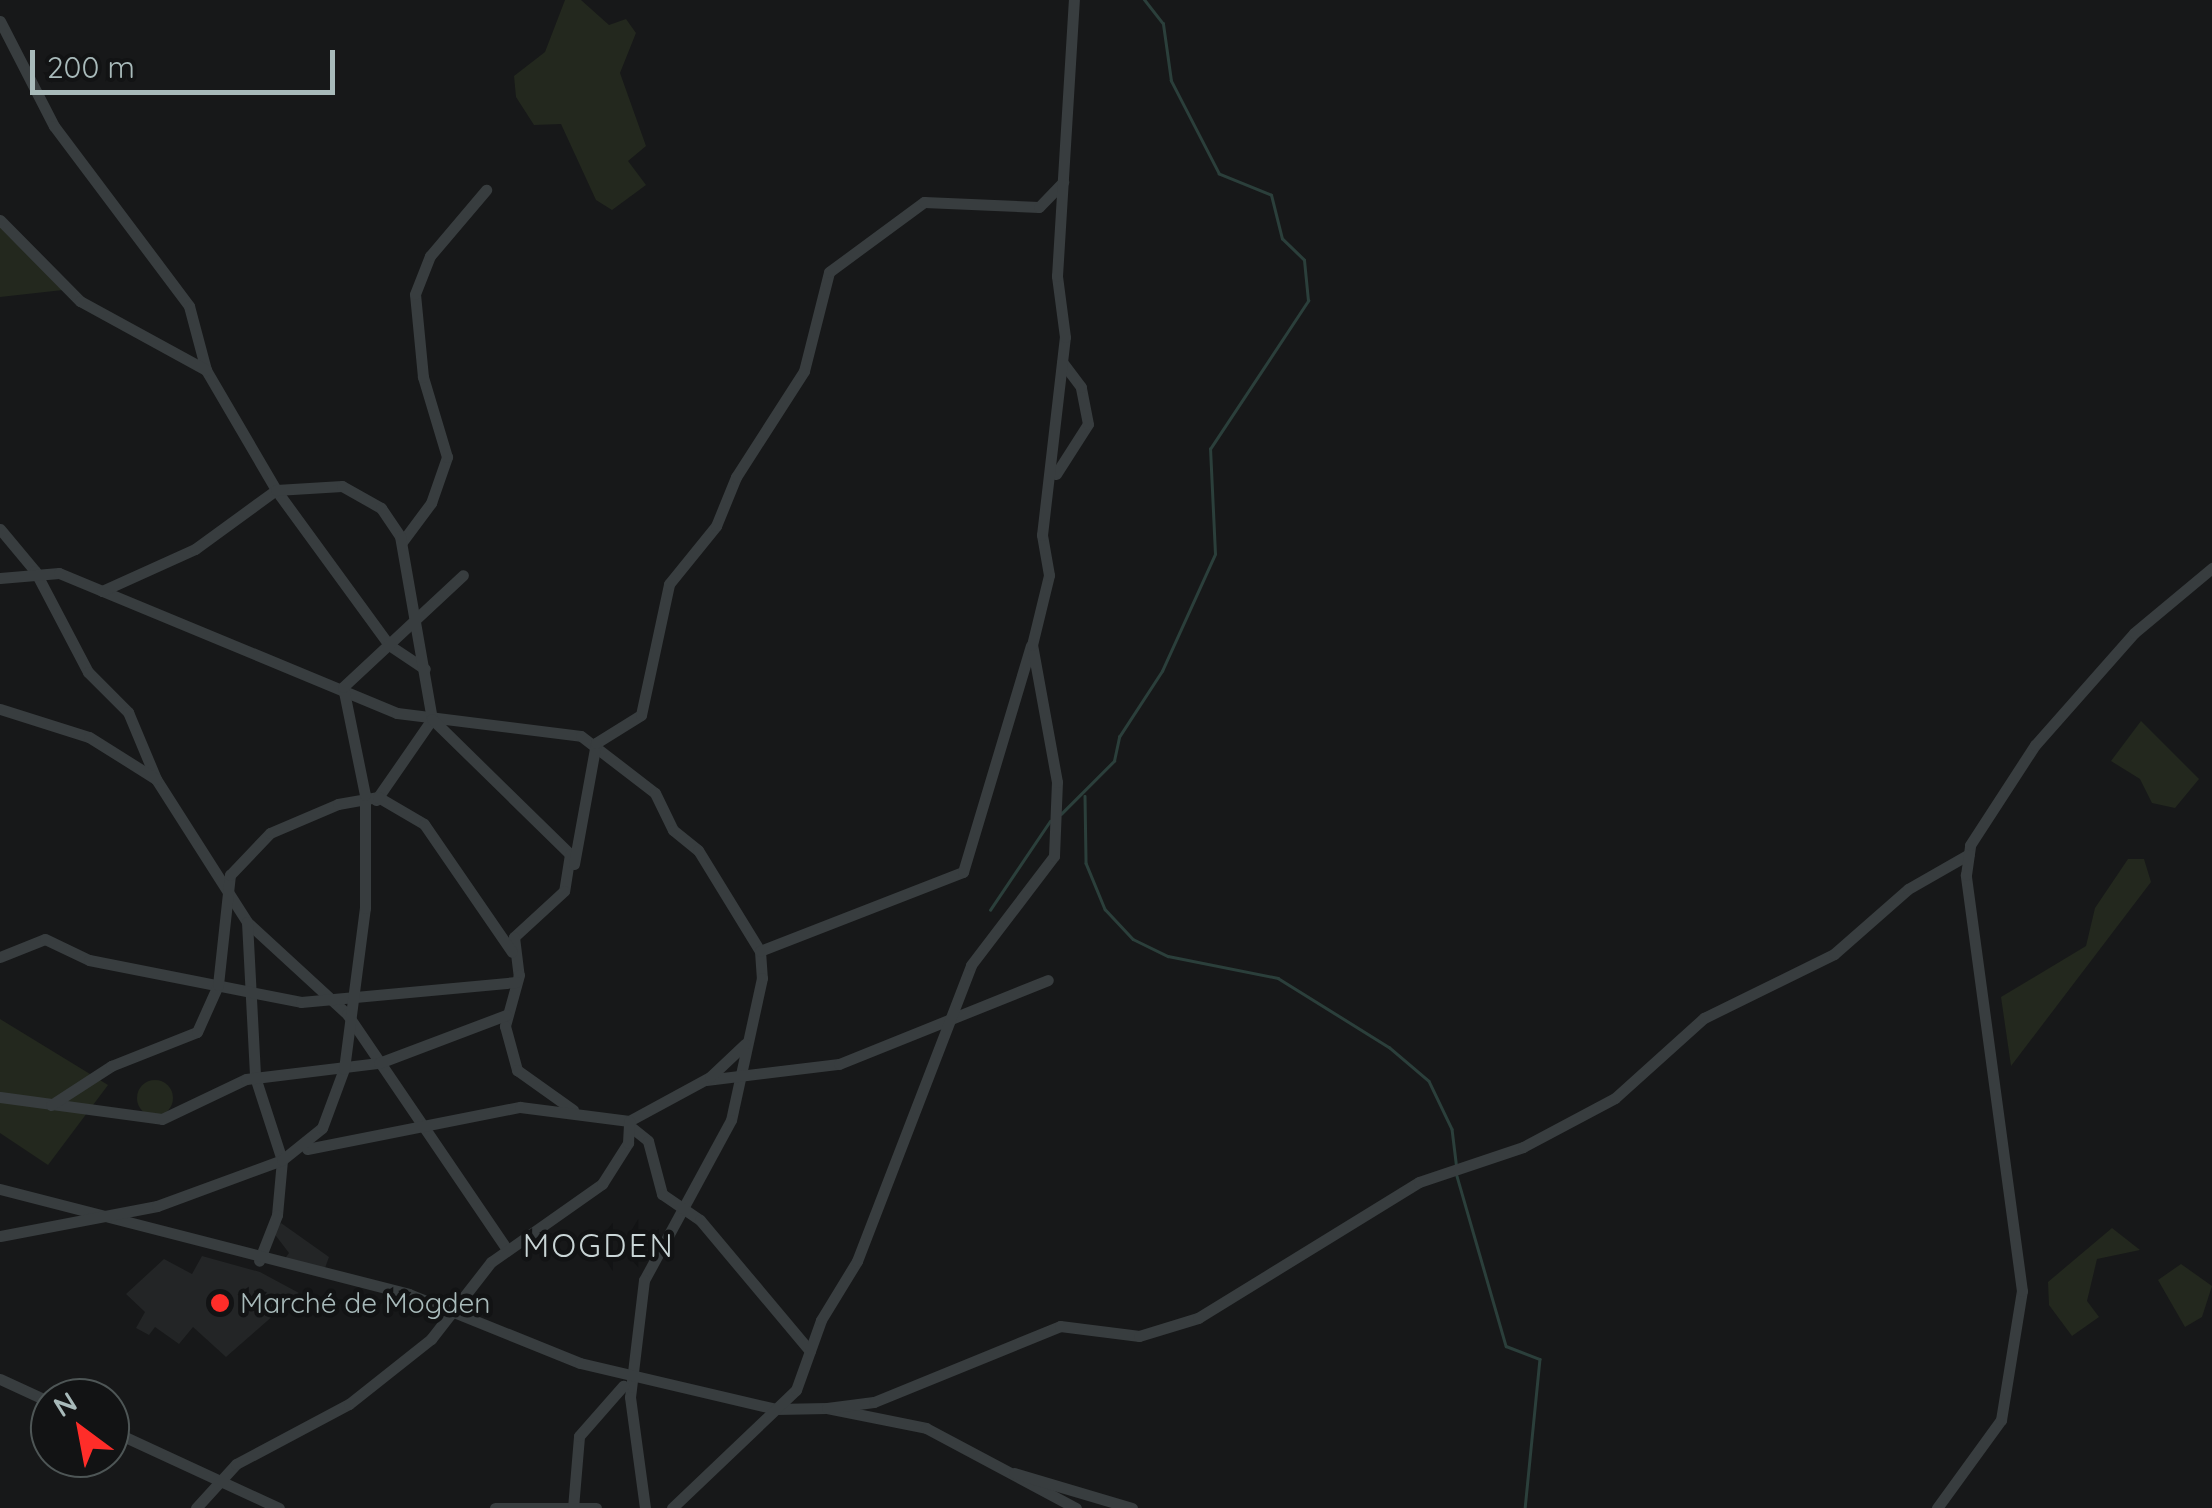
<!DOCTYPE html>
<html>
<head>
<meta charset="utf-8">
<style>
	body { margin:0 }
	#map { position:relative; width:2212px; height:1508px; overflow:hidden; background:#171819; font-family:Quicksand,sans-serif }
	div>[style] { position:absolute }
	.built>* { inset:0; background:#232526 }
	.green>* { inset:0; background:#23281e }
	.round { border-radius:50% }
	.stream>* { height:2.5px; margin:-1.25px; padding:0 1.25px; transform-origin:1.25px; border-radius:1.25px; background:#2b3f3b }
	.minor>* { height:11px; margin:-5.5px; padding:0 5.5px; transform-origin:5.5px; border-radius:5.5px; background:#383d3f }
	.dots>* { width:28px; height:28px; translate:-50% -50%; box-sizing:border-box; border:5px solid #121314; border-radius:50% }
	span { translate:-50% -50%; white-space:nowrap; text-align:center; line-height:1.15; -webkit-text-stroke:9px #121314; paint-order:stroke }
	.poi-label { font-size:28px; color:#a8baba }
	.left { translate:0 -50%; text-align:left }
	.quarter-label { font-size:32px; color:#c9d5d6; letter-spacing:2.5px }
	.north { position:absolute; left:30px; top:1378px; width:100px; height:100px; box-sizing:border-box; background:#121314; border:2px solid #4e5656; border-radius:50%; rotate:328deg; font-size:28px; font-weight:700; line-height:40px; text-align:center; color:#a8baba }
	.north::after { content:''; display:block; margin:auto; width:35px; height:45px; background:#ff2d29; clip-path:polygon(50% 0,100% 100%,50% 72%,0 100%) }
	.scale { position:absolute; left:30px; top:50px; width:305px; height:45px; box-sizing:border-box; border:5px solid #a8baba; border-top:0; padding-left:12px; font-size:30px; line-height:35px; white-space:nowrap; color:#a8baba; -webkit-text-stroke:8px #121314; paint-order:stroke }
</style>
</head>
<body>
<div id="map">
	<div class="built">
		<i style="clip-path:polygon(281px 1223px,329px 1257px,325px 1268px,284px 1260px,289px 1253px,273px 1232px)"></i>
		<i style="clip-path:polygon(202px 1256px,260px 1272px,299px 1293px,226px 1357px,193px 1327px,179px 1344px,155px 1327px,149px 1335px,136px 1328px,145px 1312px,126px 1294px,164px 1259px,192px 1274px)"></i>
	</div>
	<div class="green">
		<i style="clip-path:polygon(565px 0,581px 0,609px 25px,626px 19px,636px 33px,620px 73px,646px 146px,628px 161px,646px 185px,612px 210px,596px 200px,561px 124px,534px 125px,516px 97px,514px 76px,545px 52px)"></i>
		<i style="clip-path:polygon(0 222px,63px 290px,0 297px)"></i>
		<i style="clip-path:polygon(2141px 721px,2199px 779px,2175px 808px,2152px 803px,2140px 779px,2111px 761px)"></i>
		<i style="clip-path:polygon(2128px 859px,2144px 859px,2151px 882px,2011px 1066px,2001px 997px,2086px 946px,2095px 908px)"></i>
		<i style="clip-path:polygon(0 1019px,108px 1085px,48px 1165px,0 1133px)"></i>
		<i class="round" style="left:137px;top:1080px;width:36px;height:36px"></i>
		<i style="clip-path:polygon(2112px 1228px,2140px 1250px,2097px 1259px,2087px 1301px,2099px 1317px,2072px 1336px,2049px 1305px,2048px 1282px)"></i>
		<i style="clip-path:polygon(2181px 1264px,2212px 1286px,2202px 1317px,2185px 1327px,2158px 1280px)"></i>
	</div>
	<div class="stream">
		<i style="left:1085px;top:796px;width:67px;rotate:89.1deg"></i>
		<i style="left:1086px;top:863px;width:50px;rotate:67.6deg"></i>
		<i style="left:1105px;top:909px;width:41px;rotate:47deg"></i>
		<i style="left:1133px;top:939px;width:39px;rotate:26deg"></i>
		<i style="left:1168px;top:956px;width:112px;rotate:11.3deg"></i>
		<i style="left:1278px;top:978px;width:131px;rotate:31.9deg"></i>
		<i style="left:1389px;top:1047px;width:52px;rotate:40.4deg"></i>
		<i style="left:1429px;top:1081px;width:53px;rotate:64.4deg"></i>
		<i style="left:1452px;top:1129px;width:35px;rotate:83deg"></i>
		<i style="left:1061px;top:814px;width:75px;rotate:-45deg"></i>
		<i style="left:1114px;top:761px;width:25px;rotate:-78deg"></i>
		<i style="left:1119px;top:737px;width:79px;rotate:-56.9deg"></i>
		<i style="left:1162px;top:671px;width:128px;rotate:-65.6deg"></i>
		<i style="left:1215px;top:554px;width:105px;rotate:-92.7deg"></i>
		<i style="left:1210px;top:449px;width:178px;rotate:-56.5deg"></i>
		<i style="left:1308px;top:301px;width:41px;rotate:-95.6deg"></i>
		<i style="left:1304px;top:260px;width:30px;rotate:-136deg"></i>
		<i style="left:1282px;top:239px;width:45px;rotate:-104deg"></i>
		<i style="left:1271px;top:195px;width:56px;rotate:-158deg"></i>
		<i style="left:1219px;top:174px;width:105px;rotate:-117.3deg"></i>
		<i style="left:1171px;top:81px;width:58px;rotate:-98deg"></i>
		<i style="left:1163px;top:24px;width:31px;rotate:-128deg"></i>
		<i style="left:990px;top:910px;width:107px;rotate:-56deg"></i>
		<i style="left:1457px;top:1176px;width:177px;rotate:73.9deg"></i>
		<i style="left:1506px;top:1346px;width:36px;rotate:21deg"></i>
		<i style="left:1540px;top:1359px;width:150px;rotate:95.7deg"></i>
	</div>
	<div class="minor">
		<i style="left:0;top:21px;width:118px;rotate:62.8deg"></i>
		<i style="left:54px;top:126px;width:225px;rotate:53.1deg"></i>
		<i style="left:189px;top:306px;width:66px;rotate:75.1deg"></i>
		<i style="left:206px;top:370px;width:139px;rotate:59.7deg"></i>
		<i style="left:276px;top:490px;width:192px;rotate:53.9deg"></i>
		<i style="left:389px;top:645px;width:43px;rotate:33.7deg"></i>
		<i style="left:0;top:220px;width:114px;rotate:45.4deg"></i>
		<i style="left:80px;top:301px;width:144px;rotate:28.7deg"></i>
		<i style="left:1056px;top:474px;width:59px;rotate:-57.4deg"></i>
		<i style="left:1088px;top:424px;width:38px;rotate:-101deg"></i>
		<i style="left:1081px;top:387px;width:31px;rotate:-127deg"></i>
		<i style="left:0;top:529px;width:55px;rotate:50.2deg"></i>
		<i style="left:35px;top:571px;width:114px;rotate:62.3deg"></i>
		<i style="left:88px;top:672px;width:57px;rotate:45deg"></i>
		<i style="left:128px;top:712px;width:73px;rotate:67.3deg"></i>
		<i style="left:156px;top:779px;width:169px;rotate:57.5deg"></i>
		<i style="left:247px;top:922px;width:136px;rotate:42.6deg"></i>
		<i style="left:347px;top:1014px;width:284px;rotate:55.8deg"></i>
		<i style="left:402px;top:542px;width:49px;rotate:-53.4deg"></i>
		<i style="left:431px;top:503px;width:49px;rotate:-70.8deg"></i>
		<i style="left:447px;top:457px;width:84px;rotate:-106.7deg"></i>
		<i style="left:423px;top:377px;width:83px;rotate:-95.5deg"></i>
		<i style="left:415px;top:294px;width:41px;rotate:-68.5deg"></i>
		<i style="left:430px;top:256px;width:87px;rotate:-49.7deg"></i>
		<i style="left:0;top:578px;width:59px;rotate:-4.8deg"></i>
		<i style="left:59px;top:573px;width:366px;rotate:22.5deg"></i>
		<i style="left:397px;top:713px;width:185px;rotate:7.1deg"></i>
		<i style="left:581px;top:736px;width:93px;rotate:37.6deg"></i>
		<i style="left:655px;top:793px;width:41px;rotate:64.1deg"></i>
		<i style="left:673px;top:830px;width:32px;rotate:39deg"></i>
		<i style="left:698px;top:850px;width:119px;rotate:58.5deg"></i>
		<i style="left:760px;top:951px;width:27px;rotate:86deg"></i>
		<i style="left:762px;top:978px;width:145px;rotate:102.3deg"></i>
		<i style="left:731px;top:1120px;width:182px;rotate:118.5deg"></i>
		<i style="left:644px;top:1280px;width:118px;rotate:96.8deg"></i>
		<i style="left:630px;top:1397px;width:112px;rotate:82.3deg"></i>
		<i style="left:102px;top:591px;width:102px;rotate:-24.3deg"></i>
		<i style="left:195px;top:549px;width:100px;rotate:-36.1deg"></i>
		<i style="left:276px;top:490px;width:66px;rotate:-3.5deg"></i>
		<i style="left:342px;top:486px;width:45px;rotate:29.4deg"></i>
		<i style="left:381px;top:508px;width:34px;rotate:56deg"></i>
		<i style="left:400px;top:536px;width:186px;rotate:80.1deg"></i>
		<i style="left:0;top:709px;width:93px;rotate:17.5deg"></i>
		<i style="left:89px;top:737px;width:79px;rotate:32.1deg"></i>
		<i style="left:376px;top:800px;width:98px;rotate:-55.3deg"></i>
		<i style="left:432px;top:719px;width:193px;rotate:44.4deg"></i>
		<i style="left:570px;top:854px;width:37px;rotate:99deg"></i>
		<i style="left:564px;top:891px;width:68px;rotate:137.4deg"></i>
		<i style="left:514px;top:937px;width:38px;rotate:83deg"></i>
		<i style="left:519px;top:975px;width:53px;rotate:105.4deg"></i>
		<i style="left:505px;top:1026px;width:46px;rotate:74.7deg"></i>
		<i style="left:517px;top:1070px;width:69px;rotate:35.5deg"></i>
		<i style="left:574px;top:864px;width:123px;rotate:-79.7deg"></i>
		<i style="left:596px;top:743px;width:53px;rotate:-31.9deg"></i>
		<i style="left:641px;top:715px;width:134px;rotate:-77.9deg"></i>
		<i style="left:669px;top:584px;width:75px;rotate:-51deg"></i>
		<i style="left:716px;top:526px;width:53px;rotate:-67.8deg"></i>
		<i style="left:736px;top:477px;width:126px;rotate:-57.3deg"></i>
		<i style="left:804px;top:371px;width:102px;rotate:-75.8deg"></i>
		<i style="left:829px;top:272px;width:118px;rotate:-36.4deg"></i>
		<i style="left:924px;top:202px;width:115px;rotate:2.5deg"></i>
		<i style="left:1039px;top:207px;width:35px;rotate:-46deg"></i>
		<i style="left:247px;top:922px;width:155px;rotate:87deg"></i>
		<i style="left:255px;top:1077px;width:87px;rotate:72deg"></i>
		<i style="left:282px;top:1160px;width:55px;rotate:95.2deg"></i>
		<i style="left:277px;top:1215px;width:49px;rotate:111.4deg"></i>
		<i style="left:760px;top:951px;width:218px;rotate:-21.3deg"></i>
		<i style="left:963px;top:872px;width:236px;rotate:-73.3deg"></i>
		<i style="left:0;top:957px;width:48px;rotate:-21.8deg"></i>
		<i style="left:45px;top:939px;width:49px;rotate:25.5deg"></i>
		<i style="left:89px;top:960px;width:216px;rotate:11.2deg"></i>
		<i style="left:301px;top:1002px;width:216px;rotate:-5.3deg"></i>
		<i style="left:706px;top:1080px;width:134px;rotate:-6.9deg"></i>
		<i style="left:839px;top:1064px;width:225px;rotate:-21.9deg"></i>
		<i style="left:0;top:1097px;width:163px;rotate:7.7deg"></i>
		<i style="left:162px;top:1119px;width:93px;rotate:-25.5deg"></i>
		<i style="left:246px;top:1079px;width:134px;rotate:-6.9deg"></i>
		<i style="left:379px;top:1063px;width:136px;rotate:-20.7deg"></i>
		<i style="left:51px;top:1105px;width:72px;rotate:-33deg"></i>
		<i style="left:111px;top:1066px;width:92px;rotate:-21.6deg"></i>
		<i style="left:197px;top:1032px;width:51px;rotate:-65.9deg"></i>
		<i style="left:218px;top:985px;width:111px;rotate:-83.8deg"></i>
		<i style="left:230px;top:875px;width:58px;rotate:-46.4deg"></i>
		<i style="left:270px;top:833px;width:74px;rotate:-23.1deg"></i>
		<i style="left:338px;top:804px;width:41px;rotate:-9.9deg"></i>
		<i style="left:378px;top:797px;width:53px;rotate:30.4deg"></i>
		<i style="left:424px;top:824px;width:155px;rotate:55.5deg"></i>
		<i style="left:631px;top:1127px;width:22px;rotate:39deg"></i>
		<i style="left:648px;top:1141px;width:55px;rotate:75.2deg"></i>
		<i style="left:662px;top:1194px;width:46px;rotate:34.4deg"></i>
		<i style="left:700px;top:1220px;width:171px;rotate:50deg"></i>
		<i style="left:307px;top:1149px;width:217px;rotate:-11.2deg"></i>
		<i style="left:520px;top:1107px;width:110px;rotate:7.3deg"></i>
		<i style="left:629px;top:1121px;width:92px;rotate:-28.5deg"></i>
		<i style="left:710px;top:1077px;width:48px;rotate:-43.3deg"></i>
		<i style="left:0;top:1189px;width:422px;rotate:14.4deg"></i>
		<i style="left:409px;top:1294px;width:184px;rotate:22deg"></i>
		<i style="left:580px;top:1363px;width:201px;rotate:13.2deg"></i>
		<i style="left:776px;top:1409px;width:51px;rotate:-1.1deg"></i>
		<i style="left:827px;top:1408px;width:101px;rotate:11.4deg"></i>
		<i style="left:926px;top:1428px;width:170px;rotate:28.1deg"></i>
		<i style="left:0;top:1236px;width:160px;rotate:-10.8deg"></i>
		<i style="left:157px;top:1206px;width:133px;rotate:-20.2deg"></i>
		<i style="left:282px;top:1160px;width:51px;rotate:-38.7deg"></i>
		<i style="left:322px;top:1128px;width:63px;rotate:-69.6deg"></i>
		<i style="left:344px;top:1069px;width:162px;rotate:-82.6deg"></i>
		<i style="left:365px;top:908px;width:113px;rotate:-90deg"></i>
		<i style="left:365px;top:795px;width:110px;rotate:-101.5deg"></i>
		<i style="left:343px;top:687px;width:164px;rotate:-43deg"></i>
		<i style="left:0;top:1379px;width:55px;rotate:24.7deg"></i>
		<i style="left:827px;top:1408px;width:47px;rotate:-7.3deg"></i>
		<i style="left:874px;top:1402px;width:201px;rotate:-22.2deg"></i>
		<i style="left:1060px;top:1326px;width:80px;rotate:7.2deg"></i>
		<i style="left:1139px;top:1336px;width:62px;rotate:-17deg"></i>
		<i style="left:1198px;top:1318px;width:259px;rotate:-31.6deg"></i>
		<i style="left:1419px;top:1182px;width:110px;rotate:-18.6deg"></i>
		<i style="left:1523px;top:1147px;width:104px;rotate:-28deg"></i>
		<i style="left:1615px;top:1098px;width:120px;rotate:-42deg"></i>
		<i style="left:1704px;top:1018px;width:145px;rotate:-26.2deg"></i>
		<i style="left:1834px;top:954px;width:98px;rotate:-41.3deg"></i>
		<i style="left:1908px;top:889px;width:70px;rotate:-29.8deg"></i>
		<i style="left:110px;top:1430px;width:186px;rotate:24.8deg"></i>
		<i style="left:1014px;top:1473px;width:123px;rotate:16.5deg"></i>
		<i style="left:196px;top:1508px;width:59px;rotate:-47.7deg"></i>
		<i style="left:236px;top:1464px;width:128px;rotate:-28deg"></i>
		<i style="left:349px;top:1404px;width:105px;rotate:-38.4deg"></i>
		<i style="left:431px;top:1339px;width:98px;rotate:-52.1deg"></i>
		<i style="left:491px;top:1262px;width:136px;rotate:-35.1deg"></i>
		<i style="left:602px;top:1184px;width:49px;rotate:-57.6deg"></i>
		<i style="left:628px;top:1143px;width:22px;rotate:-87deg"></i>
		<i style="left:495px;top:1508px;width:101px"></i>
		<i style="left:573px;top:1508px;width:72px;rotate:-85.2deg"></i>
		<i style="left:579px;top:1436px;width:67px;rotate:-48.7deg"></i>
		<i style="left:672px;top:1508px;width:171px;rotate:-43.6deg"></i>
		<i style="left:796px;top:1390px;width:74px;rotate:-70.3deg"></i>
		<i style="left:821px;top:1320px;width:69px;rotate:-58.6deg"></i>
		<i style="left:857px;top:1261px;width:317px;rotate:-68.9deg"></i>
		<i style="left:971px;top:965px;width:137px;rotate:-52.7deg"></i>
		<i style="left:1054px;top:856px;width:74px;rotate:-87.7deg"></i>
		<i style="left:1057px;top:782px;width:139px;rotate:-100.3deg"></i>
		<i style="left:1032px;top:645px;width:72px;rotate:-76.3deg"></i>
		<i style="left:1049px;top:575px;width:41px;rotate:-99.9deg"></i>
		<i style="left:1042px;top:535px;width:199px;rotate:-83.4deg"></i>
		<i style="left:1065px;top:337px;width:62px;rotate:-97.5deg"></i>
		<i style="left:1057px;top:276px;width:277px;rotate:-86.5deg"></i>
		<i style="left:1937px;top:1508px;width:109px;rotate:-54deg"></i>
		<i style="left:2001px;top:1420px;width:131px;rotate:-80.8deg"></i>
		<i style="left:2022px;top:1291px;width:420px;rotate:-97.7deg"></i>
		<i style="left:1966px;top:875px;width:30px;rotate:-82deg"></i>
		<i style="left:1970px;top:845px;width:119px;rotate:-57deg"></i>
		<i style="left:2035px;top:745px;width:149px;rotate:-48.5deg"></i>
		<i style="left:2134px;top:633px;width:102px;rotate:-39.8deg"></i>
	</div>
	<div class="dots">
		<i style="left:220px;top:1303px;background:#ff2d29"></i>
	</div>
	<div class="poi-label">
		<span class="left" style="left:240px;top:1303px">Marché de Mogden</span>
	</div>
	<div class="quarter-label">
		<span style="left:599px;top:1245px">MOGDEN</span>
	</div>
	<div class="north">N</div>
	<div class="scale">200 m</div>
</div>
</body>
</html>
